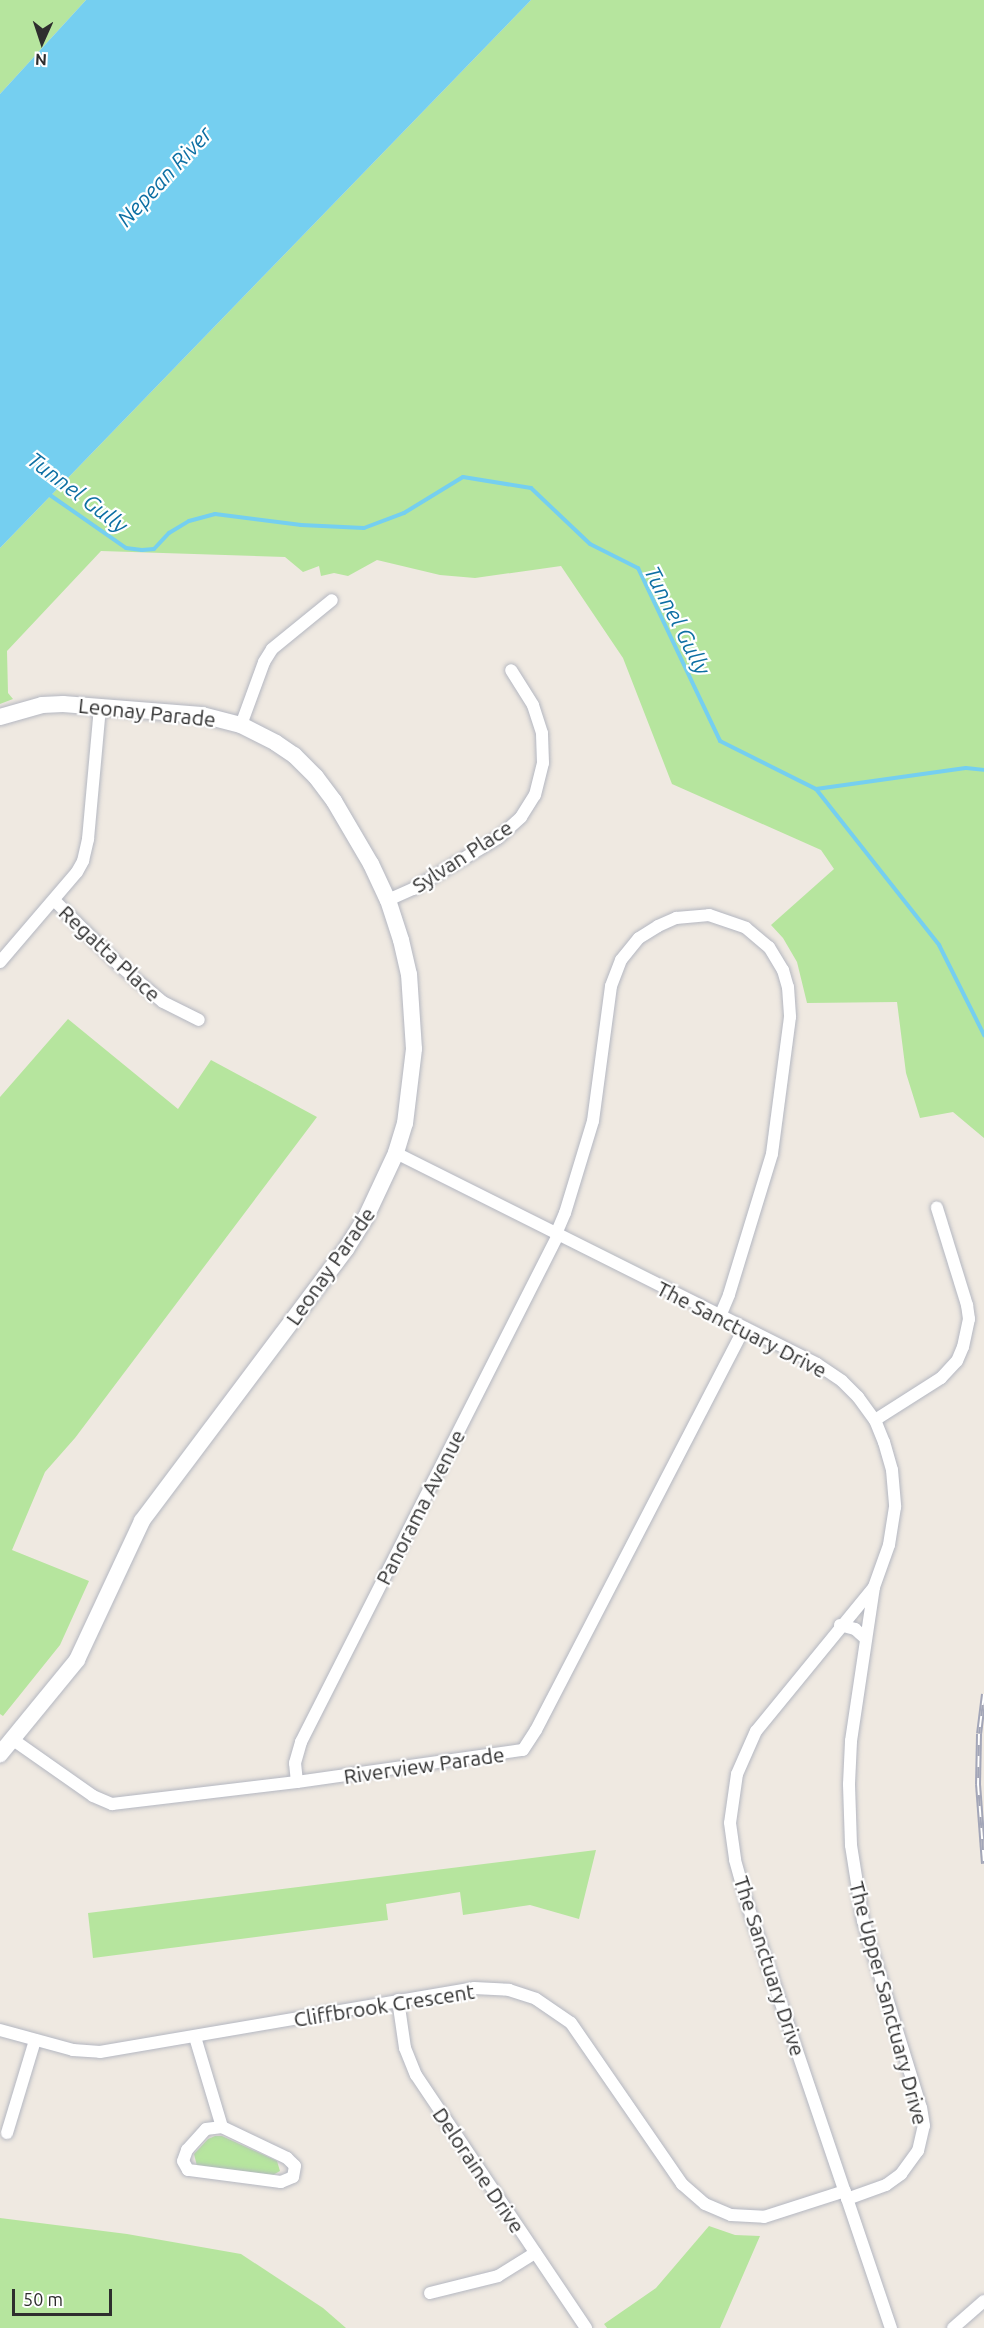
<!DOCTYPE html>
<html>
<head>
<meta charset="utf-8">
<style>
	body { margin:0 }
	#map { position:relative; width:984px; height:2328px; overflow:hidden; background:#efe9e1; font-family:Ubuntu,sans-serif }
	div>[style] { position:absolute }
	.green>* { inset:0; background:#b6e59e }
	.water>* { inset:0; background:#75cff0 }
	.stream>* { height:4px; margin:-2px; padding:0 2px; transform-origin:2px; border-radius:2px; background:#75cff0 }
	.roads { filter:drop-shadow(0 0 2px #b4b7c1) drop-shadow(0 0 2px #b4b7c1) }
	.street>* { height:12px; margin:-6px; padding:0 6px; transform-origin:6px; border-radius:6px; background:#fff }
	.secondary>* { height:16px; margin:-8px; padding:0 8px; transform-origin:8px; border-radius:8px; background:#fff }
	.rail>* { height:6px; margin-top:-3px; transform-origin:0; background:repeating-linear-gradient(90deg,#fff 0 11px,#a3a6b8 0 22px); box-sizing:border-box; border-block:2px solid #a3a6b8 }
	span { translate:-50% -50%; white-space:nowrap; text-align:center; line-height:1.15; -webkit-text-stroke:4.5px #fff; paint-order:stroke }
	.street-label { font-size:21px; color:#2e2e2e }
	.water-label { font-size:22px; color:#0d6fa3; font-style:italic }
	.north { position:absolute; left:12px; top:12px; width:60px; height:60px; -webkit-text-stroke:4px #fff; paint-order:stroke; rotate:183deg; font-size:16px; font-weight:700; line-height:24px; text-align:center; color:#2e2e2e }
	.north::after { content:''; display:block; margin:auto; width:21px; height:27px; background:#2e2e2e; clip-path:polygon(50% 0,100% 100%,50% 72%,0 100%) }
	.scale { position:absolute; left:12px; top:2289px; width:100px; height:27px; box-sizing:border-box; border:3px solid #2e2e2e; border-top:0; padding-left:8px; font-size:18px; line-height:21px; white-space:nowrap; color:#2e2e2e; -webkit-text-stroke:4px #fff; paint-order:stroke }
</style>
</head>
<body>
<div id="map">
	<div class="green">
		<i style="clip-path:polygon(0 0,86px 0,0 94px)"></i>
		<i style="clip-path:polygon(531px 0,984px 0,984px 1138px,953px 1112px,920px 1118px,906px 1073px,897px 1002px,807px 1003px,797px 962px,783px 938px,771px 925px,834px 869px,821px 850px,672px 784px,623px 658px,561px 566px,475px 578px,440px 575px,377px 560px,348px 576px,334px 573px,321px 576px,319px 566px,303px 572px,285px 557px,101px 551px,7px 651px,8px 693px,13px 699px,0 704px,0 548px)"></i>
		<i style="clip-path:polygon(68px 1019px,178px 1109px,211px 1060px,317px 1117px,75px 1438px,45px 1472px,12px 1550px,89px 1581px,60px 1645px,3px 1716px,0 1714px,0 1097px)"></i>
		<i style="clip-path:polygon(596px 1850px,579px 1919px,530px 1905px,463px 1915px,460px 1892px,386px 1904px,388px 1920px,93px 1958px,88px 1913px)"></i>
		<i style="clip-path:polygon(215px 2136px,222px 2136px,277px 2161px,280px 2171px,273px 2175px,197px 2166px,194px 2154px,208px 2139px)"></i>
		<i style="clip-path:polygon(0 2218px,127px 2234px,241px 2254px,323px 2308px,346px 2328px,0 2328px)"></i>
		<i style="clip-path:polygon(709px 2226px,735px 2235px,760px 2236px,720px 2328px,607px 2328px,604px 2324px,656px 2288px)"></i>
	</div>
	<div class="water">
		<i style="clip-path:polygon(86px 0,531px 0,0 548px,0 94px)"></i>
	</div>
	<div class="stream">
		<i style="left:47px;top:493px;width:96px;rotate:34.8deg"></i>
		<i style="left:126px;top:548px;width:16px;rotate:7deg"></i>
		<i style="left:142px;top:550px;width:12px;rotate:-5deg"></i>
		<i style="left:154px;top:549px;width:22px;rotate:-47deg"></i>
		<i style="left:169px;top:533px;width:23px;rotate:-31deg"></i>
		<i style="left:189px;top:521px;width:27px;rotate:-15deg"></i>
		<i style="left:215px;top:514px;width:87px;rotate:7.3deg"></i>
		<i style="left:301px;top:525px;width:63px;rotate:2.7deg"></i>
		<i style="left:364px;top:528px;width:43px;rotate:-20.6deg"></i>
		<i style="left:404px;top:513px;width:69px;rotate:-31.4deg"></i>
		<i style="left:463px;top:477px;width:69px;rotate:9.2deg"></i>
		<i style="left:531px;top:488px;width:81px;rotate:43.5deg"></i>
		<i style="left:590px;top:544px;width:54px;rotate:26.6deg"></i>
		<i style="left:638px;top:568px;width:191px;rotate:64.6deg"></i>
		<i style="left:720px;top:741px;width:107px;rotate:26.6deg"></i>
		<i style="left:816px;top:789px;width:199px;rotate:51.7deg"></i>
		<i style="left:939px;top:945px;width:101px;rotate:63.4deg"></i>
		<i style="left:816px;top:789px;width:151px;rotate:-8deg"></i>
		<i style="left:966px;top:768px;width:18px;rotate:6deg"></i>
	</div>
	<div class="roads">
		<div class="street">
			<i style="left:241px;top:725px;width:67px;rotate:-69.9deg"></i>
			<i style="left:264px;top:662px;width:15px;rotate:-58deg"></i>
			<i style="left:272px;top:649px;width:77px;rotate:-39.2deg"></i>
			<i style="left:54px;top:900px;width:92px;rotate:45deg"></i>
			<i style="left:119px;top:965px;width:57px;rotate:40.1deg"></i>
			<i style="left:163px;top:1002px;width:40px;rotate:26.6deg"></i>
			<i style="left:388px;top:900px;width:27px;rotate:-24deg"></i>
			<i style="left:413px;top:889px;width:99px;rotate:-31deg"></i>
			<i style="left:498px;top:838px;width:31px;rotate:-42deg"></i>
			<i style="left:521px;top:817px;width:26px;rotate:-58deg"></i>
			<i style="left:535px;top:795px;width:33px;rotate:-76deg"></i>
			<i style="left:543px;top:763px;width:30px;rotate:-92deg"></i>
			<i style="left:542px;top:733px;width:29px;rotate:-108deg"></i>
			<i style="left:533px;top:705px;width:41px;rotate:-122.2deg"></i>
			<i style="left:0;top:962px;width:118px;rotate:-49.5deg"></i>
			<i style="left:77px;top:872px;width:13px;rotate:-61deg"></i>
			<i style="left:83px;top:861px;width:23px;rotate:-77deg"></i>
			<i style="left:88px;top:839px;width:134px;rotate:-84.8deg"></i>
			<i style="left:396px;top:1153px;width:471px;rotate:26.6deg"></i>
			<i style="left:817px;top:1364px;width:30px;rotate:34deg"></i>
			<i style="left:842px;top:1381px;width:23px;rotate:45deg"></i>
			<i style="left:858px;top:1397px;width:29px;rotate:54deg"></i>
			<i style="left:875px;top:1420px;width:24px;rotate:68deg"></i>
			<i style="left:884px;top:1442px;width:29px;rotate:74deg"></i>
			<i style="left:892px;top:1470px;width:37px;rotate:85deg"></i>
			<i style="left:895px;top:1507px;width:38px;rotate:99deg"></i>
			<i style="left:889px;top:1545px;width:45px;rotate:109.7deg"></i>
			<i style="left:874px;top:1587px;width:186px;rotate:129.3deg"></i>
			<i style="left:756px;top:1731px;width:47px;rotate:113.8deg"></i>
			<i style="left:737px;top:1774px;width:49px;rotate:98.1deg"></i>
			<i style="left:730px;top:1823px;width:37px;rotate:82deg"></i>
			<i style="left:735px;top:1860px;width:45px;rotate:74.4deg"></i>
			<i style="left:747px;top:1903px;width:449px;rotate:71.3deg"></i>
			<i style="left:556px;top:1234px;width:23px;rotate:-67deg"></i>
			<i style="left:565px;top:1213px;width:96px;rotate:-73.1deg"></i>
			<i style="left:593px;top:1121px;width:136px;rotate:-82.4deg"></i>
			<i style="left:611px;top:986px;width:28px;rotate:-69deg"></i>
			<i style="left:621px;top:960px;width:28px;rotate:-51deg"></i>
			<i style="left:639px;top:938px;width:22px;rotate:-32deg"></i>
			<i style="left:658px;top:926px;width:20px;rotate:-24deg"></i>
			<i style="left:676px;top:918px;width:33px;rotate:-5deg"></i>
			<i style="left:709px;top:915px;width:39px;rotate:19deg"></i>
			<i style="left:746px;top:928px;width:30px;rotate:40deg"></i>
			<i style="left:769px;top:947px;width:27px;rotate:59deg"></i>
			<i style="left:783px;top:970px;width:18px;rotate:74deg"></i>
			<i style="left:788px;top:987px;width:30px;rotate:86deg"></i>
			<i style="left:790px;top:1017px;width:138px;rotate:97.5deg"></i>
			<i style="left:772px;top:1154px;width:147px;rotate:107deg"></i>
			<i style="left:729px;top:1295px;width:23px;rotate:113deg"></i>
			<i style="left:875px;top:1420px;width:78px;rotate:-32.5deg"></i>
			<i style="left:941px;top:1378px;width:23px;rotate:-47deg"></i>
			<i style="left:957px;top:1361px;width:15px;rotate:-67deg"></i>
			<i style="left:963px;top:1347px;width:29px;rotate:-78deg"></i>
			<i style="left:969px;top:1319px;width:14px;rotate:-98deg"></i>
			<i style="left:967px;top:1305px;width:102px;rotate:-107.2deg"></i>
			<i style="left:840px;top:1625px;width:16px;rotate:15deg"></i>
			<i style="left:855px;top:1629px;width:15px;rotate:42deg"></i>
			<i style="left:12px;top:1739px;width:99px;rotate:35.1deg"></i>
			<i style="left:93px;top:1796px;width:21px;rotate:23deg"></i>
			<i style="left:112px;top:1804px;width:186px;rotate:-6.8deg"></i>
			<i style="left:297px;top:1782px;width:228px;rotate:-8.1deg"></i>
			<i style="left:523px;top:1750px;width:24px;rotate:-57deg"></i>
			<i style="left:536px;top:1730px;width:453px;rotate:-62.6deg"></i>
			<i style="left:297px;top:1782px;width:19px;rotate:-96deg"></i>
			<i style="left:295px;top:1763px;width:22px;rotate:-74deg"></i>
			<i style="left:301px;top:1742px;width:568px;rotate:-63.12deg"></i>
			<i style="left:398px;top:2000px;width:49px;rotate:81.7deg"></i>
			<i style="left:405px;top:2048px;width:29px;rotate:68deg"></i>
			<i style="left:416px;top:2075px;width:305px;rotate:56.1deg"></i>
			<i style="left:0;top:2030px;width:76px;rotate:15.3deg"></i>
			<i style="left:73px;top:2050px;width:27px;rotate:4deg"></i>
			<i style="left:100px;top:2052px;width:379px;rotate:-9.7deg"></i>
			<i style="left:474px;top:1988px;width:35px;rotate:3deg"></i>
			<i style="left:509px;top:1990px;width:28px;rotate:18deg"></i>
			<i style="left:536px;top:1999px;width:42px;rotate:34.4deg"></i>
			<i style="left:571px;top:2023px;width:196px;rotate:55.4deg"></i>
			<i style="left:682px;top:2184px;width:30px;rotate:41deg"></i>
			<i style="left:705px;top:2204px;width:28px;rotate:23deg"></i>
			<i style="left:731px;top:2215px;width:33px;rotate:3deg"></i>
			<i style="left:764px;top:2217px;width:85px;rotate:-17.8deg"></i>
			<i style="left:195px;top:2037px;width:94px;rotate:73.3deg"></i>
			<i style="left:222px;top:2127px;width:72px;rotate:25.5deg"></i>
			<i style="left:287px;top:2158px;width:11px;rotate:45deg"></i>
			<i style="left:295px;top:2166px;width:11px;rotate:100deg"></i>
			<i style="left:293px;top:2177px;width:13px;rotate:157deg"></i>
			<i style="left:281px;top:2182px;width:94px;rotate:-172.6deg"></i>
			<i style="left:188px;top:2170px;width:10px;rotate:-119deg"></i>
			<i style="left:183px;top:2161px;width:12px;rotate:-70deg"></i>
			<i style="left:187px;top:2150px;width:28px;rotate:-48deg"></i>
			<i style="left:206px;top:2129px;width:16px;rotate:-7deg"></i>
			<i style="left:7px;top:2133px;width:97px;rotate:-73.2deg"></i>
			<i style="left:847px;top:2199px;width:41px;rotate:-19.7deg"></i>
			<i style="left:886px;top:2185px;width:19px;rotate:-36deg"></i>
			<i style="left:901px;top:2174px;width:29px;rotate:-54deg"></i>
			<i style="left:918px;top:2151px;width:26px;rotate:-77deg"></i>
			<i style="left:924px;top:2126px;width:18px;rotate:-99deg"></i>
			<i style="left:921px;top:2108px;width:196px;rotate:-107.2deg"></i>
			<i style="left:863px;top:1921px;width:77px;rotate:-99deg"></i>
			<i style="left:851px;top:1845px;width:61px;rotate:-91.9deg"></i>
			<i style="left:849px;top:1784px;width:43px;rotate:-87.3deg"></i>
			<i style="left:851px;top:1741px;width:155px;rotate:-81.5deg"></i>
			<i style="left:430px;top:2293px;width:70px;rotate:-14deg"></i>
			<i style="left:498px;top:2276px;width:44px;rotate:-31.9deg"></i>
			<i style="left:953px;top:2328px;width:41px;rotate:-41.1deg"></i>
		</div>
		<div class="secondary">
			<i style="left:0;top:717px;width:44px;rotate:-15.9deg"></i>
			<i style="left:42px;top:705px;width:21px;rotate:-3deg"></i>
			<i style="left:63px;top:704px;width:139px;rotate:4.5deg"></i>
			<i style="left:202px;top:715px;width:40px;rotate:14.4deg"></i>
			<i style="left:241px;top:725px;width:39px;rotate:27deg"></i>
			<i style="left:276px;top:743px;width:22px;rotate:34deg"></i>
			<i style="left:294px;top:755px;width:31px;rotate:45deg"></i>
			<i style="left:316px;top:777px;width:30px;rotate:53deg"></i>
			<i style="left:334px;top:801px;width:73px;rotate:59.6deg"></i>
			<i style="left:371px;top:864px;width:40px;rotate:65deg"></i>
			<i style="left:388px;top:900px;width:42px;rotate:72deg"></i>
			<i style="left:401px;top:940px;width:35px;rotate:77deg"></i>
			<i style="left:409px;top:974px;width:75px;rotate:86.2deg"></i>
			<i style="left:414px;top:1049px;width:75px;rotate:96.9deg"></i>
			<i style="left:405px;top:1123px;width:31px;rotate:107deg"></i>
			<i style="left:396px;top:1153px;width:71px;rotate:115.1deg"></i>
			<i style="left:366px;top:1217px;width:38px;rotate:122deg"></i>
			<i style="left:346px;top:1249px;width:340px;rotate:126.9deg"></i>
			<i style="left:142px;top:1521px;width:153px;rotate:115.1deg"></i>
			<i style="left:77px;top:1660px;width:122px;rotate:129.3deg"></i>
		</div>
	</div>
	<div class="rail">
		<i style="left:984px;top:1694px;width:40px;rotate:97.1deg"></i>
		<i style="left:979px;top:1734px;width:50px;rotate:91.1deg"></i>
		<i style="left:978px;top:1784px;width:80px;rotate:85.7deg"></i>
	</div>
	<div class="street-label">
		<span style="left:147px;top:712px;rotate:6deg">Leonay Parade</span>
		<span style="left:462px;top:856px;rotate:-33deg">Sylvan Place</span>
		<span style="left:110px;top:953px;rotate:43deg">Regatta Place</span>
		<span style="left:330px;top:1266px;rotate:-55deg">Leonay Parade</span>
		<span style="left:742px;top:1329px;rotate:27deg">The Sanctuary Drive</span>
		<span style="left:420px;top:1507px;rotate:-63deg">Panorama Avenue</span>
		<span style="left:424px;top:1765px;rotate:-8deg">Riverview Parade</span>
		<span style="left:770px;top:1966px;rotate:72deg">The Sanctuary Drive</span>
		<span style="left:889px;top:2003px;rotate:75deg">The Upper Sanctuary Drive</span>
		<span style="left:384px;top:2005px;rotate:-9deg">Cliffbrook Crescent</span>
		<span style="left:479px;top:2170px;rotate:56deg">Deloraine Drive</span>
	</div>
	<div class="water-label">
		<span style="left:164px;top:176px;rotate:-47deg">Nepean River</span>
		<span style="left:78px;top:492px;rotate:37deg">Tunnel Gully</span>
		<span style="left:678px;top:620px;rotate:63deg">Tunnel Gully</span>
	</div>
	<div class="north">N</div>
	<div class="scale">50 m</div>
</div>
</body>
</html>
